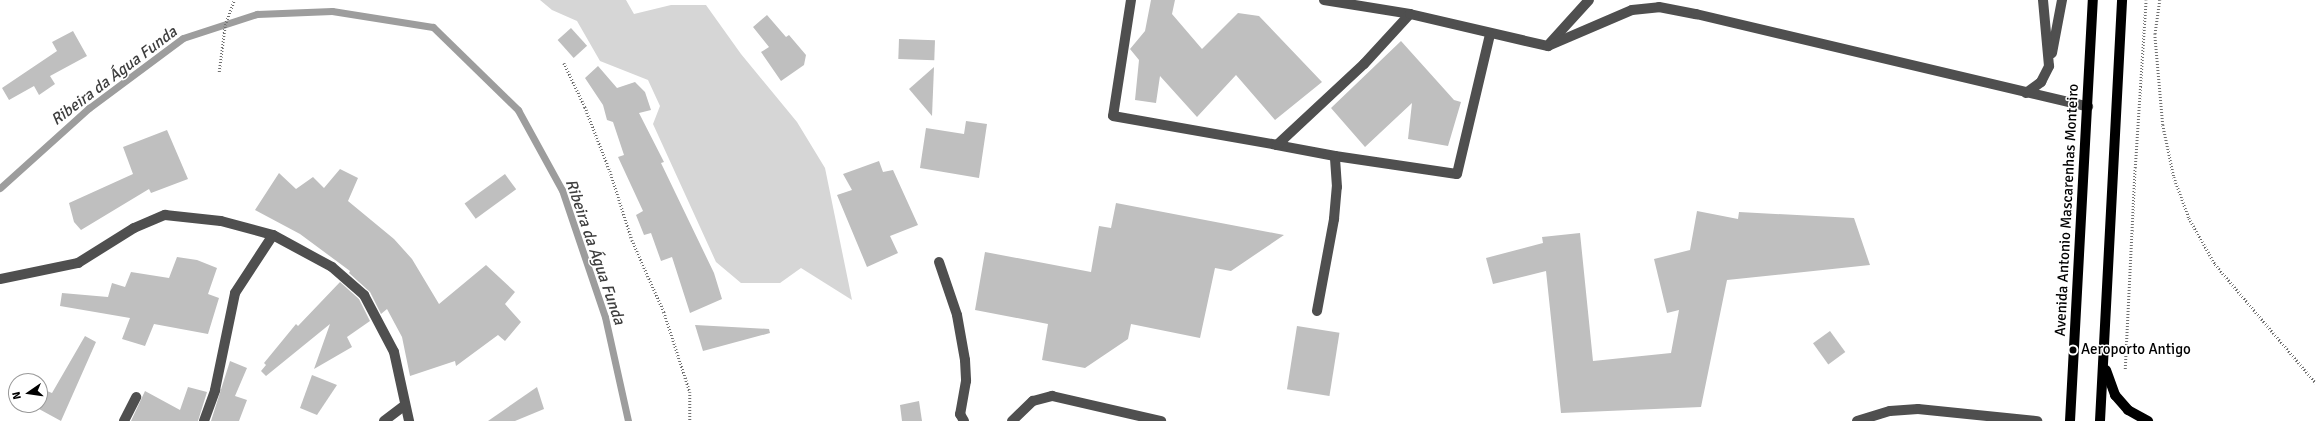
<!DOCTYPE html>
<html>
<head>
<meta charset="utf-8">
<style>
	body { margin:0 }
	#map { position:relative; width:2316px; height:421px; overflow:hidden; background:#fff; font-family:Signika,sans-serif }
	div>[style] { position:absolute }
	.green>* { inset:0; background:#d6d6d6 }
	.stream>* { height:7px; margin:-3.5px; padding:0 3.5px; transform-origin:3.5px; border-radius:3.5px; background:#9d9d9d }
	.building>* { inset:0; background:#bfbfbf; transform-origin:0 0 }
	.path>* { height:2.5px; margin-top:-1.25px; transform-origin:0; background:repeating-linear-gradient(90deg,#717171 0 1px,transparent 0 3px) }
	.minor>* { height:10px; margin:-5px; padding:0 5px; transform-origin:5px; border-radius:5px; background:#4f4f4f }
	.major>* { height:10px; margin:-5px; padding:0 5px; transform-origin:5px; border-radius:5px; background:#000 }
	.dots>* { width:11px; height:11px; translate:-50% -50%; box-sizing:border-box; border:2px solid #fff; border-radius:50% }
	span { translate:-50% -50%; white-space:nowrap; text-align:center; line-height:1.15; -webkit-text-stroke:3px #fff; paint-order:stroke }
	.street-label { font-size:15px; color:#000 }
	.poi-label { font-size:15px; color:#000 }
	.left { translate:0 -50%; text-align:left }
	.water-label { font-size:16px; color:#3e3e3e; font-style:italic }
	.north { position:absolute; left:8px; top:373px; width:40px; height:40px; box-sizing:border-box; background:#fff; border:1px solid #999; border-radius:50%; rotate:257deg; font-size:11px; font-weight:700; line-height:16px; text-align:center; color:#000 }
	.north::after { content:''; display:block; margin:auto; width:14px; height:18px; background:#000; clip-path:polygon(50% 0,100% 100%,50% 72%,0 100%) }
</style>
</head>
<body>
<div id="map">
	<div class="green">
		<i style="clip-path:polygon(540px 0,626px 0,634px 14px,671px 5px,706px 5px,741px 54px,797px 122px,825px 168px,852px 300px,801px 268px,780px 283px,741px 283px,716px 262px,653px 124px,660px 106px,648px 80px,600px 61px,577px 21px,552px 10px)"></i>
	</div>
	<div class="stream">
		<i style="left:0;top:188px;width:120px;rotate:-42deg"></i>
		<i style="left:89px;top:108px;width:117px;rotate:-36.7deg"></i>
		<i style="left:183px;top:38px;width:78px;rotate:-18deg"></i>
		<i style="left:257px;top:14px;width:75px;rotate:-2.3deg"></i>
		<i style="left:332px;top:11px;width:102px;rotate:9deg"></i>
		<i style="left:433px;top:27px;width:119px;rotate:44.3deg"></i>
		<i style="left:518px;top:110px;width:91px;rotate:61.2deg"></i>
		<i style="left:562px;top:190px;width:134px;rotate:71.3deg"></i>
		<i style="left:605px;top:317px;width:107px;rotate:77.5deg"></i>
	</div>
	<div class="building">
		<i style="clip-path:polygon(1151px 0,1175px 0,1172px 14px,1202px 49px,1238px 13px,1259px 16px,1322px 82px,1275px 120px,1236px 75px,1197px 117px,1160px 76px,1156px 103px,1135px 100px,1139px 60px,1130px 49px,1145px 31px)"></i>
		<i style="clip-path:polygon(767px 15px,786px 37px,789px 35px,806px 55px,804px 65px,781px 81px,761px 52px,769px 47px,753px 27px)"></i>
		<i style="left:571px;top:28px;width:24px;height:18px;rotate:48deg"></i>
		<i style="clip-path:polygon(73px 31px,87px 56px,50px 76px,55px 84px,39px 95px,34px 86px,9px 100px,2px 88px,57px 51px,52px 42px)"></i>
		<i style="left:899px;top:39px;width:36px;height:20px;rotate:2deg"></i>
		<i style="clip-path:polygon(1401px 41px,1454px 100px,1461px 102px,1448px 146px,1408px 139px,1412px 103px,1365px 147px,1331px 108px)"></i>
		<i style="clip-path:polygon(598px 66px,617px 88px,635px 82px,645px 92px,651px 110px,639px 113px,664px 162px,661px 163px,714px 273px,722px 299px,690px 313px,672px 257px,661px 261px,651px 233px,644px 235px,636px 215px,643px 211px,618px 157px,624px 155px,613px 122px,607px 120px,603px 105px,585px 78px)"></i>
		<i style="clip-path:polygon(934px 67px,932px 116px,909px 89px)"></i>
		<i style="clip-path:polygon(966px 121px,987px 124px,979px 178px,920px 168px,926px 128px,964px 134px)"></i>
		<i style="clip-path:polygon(167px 130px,188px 179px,151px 193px,149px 189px,81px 230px,74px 222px,69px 203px,133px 174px,123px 147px)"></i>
		<i style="clip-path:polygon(879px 161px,883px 172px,893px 170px,918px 225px,890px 236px,898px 253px,867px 267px,837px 195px,852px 190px,843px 174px)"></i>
		<i style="clip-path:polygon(340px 169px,358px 178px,348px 201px,394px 239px,412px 259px,439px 304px,486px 265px,515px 292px,505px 304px,521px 322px,505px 341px,498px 335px,456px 366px,455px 361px,410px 376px,402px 337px,387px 309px,381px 314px,370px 292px,349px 273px,350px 271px,300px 234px,255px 210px,279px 173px,296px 189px,313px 177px,324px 188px)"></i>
		<i style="left:505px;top:174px;width:19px;height:50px;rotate:54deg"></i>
		<i style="clip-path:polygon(1116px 203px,1284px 235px,1231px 271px,1215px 268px,1200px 338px,1131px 324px,1128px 339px,1085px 368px,1042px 360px,1048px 324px,975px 310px,985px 252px,1091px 272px,1099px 226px,1111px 228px)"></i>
		<i style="clip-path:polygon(1697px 211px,1738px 219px,1739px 212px,1854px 218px,1870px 265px,1727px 280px,1701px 407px,1561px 413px,1546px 271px,1493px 284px,1486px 258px,1543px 243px,1542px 237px,1580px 233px,1593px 361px,1671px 353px,1679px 310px,1667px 313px,1654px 259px,1690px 250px)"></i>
		<i style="clip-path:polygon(177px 257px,197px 260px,217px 268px,208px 294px,219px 298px,208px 334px,154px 324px,145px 346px,122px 339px,130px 318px,60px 306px,62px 293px,108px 297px,112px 283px,125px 287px,131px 272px,169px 278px)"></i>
		<i style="clip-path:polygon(340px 282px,359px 299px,370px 321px,347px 337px,352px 347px,314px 369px,330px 324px,266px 376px,261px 371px,266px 365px,264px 363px,296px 324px,298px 326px)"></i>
		<i style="clip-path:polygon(695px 325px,769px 329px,770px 333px,703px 351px)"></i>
		<i style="left:1297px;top:326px;width:43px;height:64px;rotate:9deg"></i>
		<i style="left:1830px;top:331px;width:26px;height:21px;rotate:54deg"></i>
		<i style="clip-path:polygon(85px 336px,96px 342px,61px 421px,39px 409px,47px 391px,52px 393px)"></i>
		<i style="clip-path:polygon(230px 361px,247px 368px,235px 396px,247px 400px,239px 421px,211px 421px)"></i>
		<i style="clip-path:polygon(312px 375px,337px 385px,317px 415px,300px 408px)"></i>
		<i style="clip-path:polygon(188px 387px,207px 392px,198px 421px,131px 421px,145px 391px,180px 410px)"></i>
		<i style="clip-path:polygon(537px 387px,544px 409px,515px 421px,488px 421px)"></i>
		<i style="clip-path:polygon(919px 401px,922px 421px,902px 421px,900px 405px)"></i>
	</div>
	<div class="path">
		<i style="left:2160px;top:0;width:34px;rotate:98deg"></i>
		<i style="left:2155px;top:34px;width:91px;rotate:85deg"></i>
		<i style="left:2163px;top:125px;width:53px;rotate:78.1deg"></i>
		<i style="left:2174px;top:177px;width:44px;rotate:69.9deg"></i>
		<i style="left:2189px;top:218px;width:53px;rotate:60.5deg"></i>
		<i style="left:2215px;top:264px;width:156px;rotate:49.7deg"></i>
		<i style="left:564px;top:63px;width:49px;rotate:64.5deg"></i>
		<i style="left:585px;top:107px;width:69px;rotate:68.7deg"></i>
		<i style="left:610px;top:171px;width:72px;rotate:72.3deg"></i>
		<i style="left:632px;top:240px;width:79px;rotate:66deg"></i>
		<i style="left:664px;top:312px;width:84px;rotate:72deg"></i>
		<i style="left:690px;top:392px;width:29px;rotate:90deg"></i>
		<i style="left:219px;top:72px;width:47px;rotate:-82.7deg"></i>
		<i style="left:225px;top:25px;width:27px;rotate:-70deg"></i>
		<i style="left:2125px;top:369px;width:201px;rotate:-87.2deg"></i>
		<i style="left:2135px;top:168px;width:168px;rotate:-86.3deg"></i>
	</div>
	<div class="minor">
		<i style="left:1131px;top:0;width:117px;rotate:98.8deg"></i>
		<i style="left:1113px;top:116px;width:167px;rotate:10deg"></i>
		<i style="left:1324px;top:0;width:87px;rotate:9.2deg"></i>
		<i style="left:1550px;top:43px;width:58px;rotate:-47.8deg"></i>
		<i style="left:2052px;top:53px;width:54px;rotate:-79.3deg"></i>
		<i style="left:2026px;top:93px;width:19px;rotate:-36deg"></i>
		<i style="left:2041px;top:82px;width:18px;rotate:-63deg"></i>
		<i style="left:2049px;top:66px;width:66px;rotate:-95.2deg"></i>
		<i style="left:1335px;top:156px;width:123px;rotate:8.4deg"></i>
		<i style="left:1457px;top:174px;width:144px;rotate:-76.7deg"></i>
		<i style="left:939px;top:262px;width:56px;rotate:71.2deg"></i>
		<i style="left:957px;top:315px;width:46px;rotate:79.9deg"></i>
		<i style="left:965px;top:360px;width:21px;rotate:87deg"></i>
		<i style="left:966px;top:381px;width:34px;rotate:100deg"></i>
		<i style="left:960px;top:414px;width:8px;rotate:60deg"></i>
		<i style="left:0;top:279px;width:80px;rotate:-11.6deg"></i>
		<i style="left:78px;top:263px;width:66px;rotate:-32deg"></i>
		<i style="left:134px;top:228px;width:34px;rotate:-23deg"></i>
		<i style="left:165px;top:215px;width:56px;rotate:6.1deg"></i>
		<i style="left:221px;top:221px;width:54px;rotate:15.1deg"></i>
		<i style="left:273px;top:235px;width:67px;rotate:28.5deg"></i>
		<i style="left:332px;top:267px;width:43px;rotate:41.2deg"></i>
		<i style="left:364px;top:295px;width:64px;rotate:62.2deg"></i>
		<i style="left:394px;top:352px;width:71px;rotate:77.7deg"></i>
		<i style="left:1317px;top:311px;width:94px;rotate:-79.5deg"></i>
		<i style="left:1334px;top:219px;width:32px;rotate:-85deg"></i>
		<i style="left:1337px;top:187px;width:31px;rotate:-94deg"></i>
		<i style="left:1335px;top:156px;width:59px;rotate:-169.3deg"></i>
		<i style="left:1277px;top:145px;width:119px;rotate:-43deg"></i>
		<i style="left:1364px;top:64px;width:68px;rotate:-47.4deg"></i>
		<i style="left:1410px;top:14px;width:142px;rotate:13.1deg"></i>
		<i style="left:1548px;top:46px;width:91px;rotate:-23.2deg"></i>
		<i style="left:1632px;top:10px;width:27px;rotate:-6deg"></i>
		<i style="left:1659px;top:7px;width:38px;rotate:11deg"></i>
		<i style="left:1696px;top:14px;width:403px;rotate:13.3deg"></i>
		<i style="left:124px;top:421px;width:27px;rotate:-63deg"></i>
		<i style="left:204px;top:421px;width:33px;rotate:-70deg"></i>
		<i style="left:215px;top:390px;width:99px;rotate:-78.3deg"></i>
		<i style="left:235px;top:293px;width:69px;rotate:-56.8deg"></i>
		<i style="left:384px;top:421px;width:26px;rotate:-37deg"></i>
		<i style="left:1012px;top:421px;width:29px;rotate:-44deg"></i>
		<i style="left:1033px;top:401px;width:20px;rotate:-15deg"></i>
		<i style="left:1052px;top:396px;width:112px;rotate:12.9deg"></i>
		<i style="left:1857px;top:421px;width:34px;rotate:-17deg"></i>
		<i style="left:1890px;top:411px;width:28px;rotate:-4deg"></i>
		<i style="left:1918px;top:409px;width:120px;rotate:5.8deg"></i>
	</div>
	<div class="major">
		<i style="left:2106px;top:370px;width:27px;rotate:70deg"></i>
		<i style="left:2115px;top:395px;width:20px;rotate:49deg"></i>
		<i style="left:2128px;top:410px;width:23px;rotate:29deg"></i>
		<i style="left:2070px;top:421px;width:422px;rotate:-86.9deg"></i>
		<i style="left:2100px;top:421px;width:422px;rotate:-87deg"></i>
	</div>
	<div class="dots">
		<i style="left:2073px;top:350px;background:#000"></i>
	</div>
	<div class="street-label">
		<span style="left:2067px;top:210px;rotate:-87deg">Avenida Antonio Mascarenhas Monteiro</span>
	</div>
	<div class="poi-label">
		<span class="left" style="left:2081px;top:350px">Aeroporto Antigo</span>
	</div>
	<div class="water-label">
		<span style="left:114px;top:76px;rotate:-37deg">Ribeira da Água Funda</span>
		<span style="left:595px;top:252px;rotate:71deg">Ribeira da Água Funda</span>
	</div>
	<div class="north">N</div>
</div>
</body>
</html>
